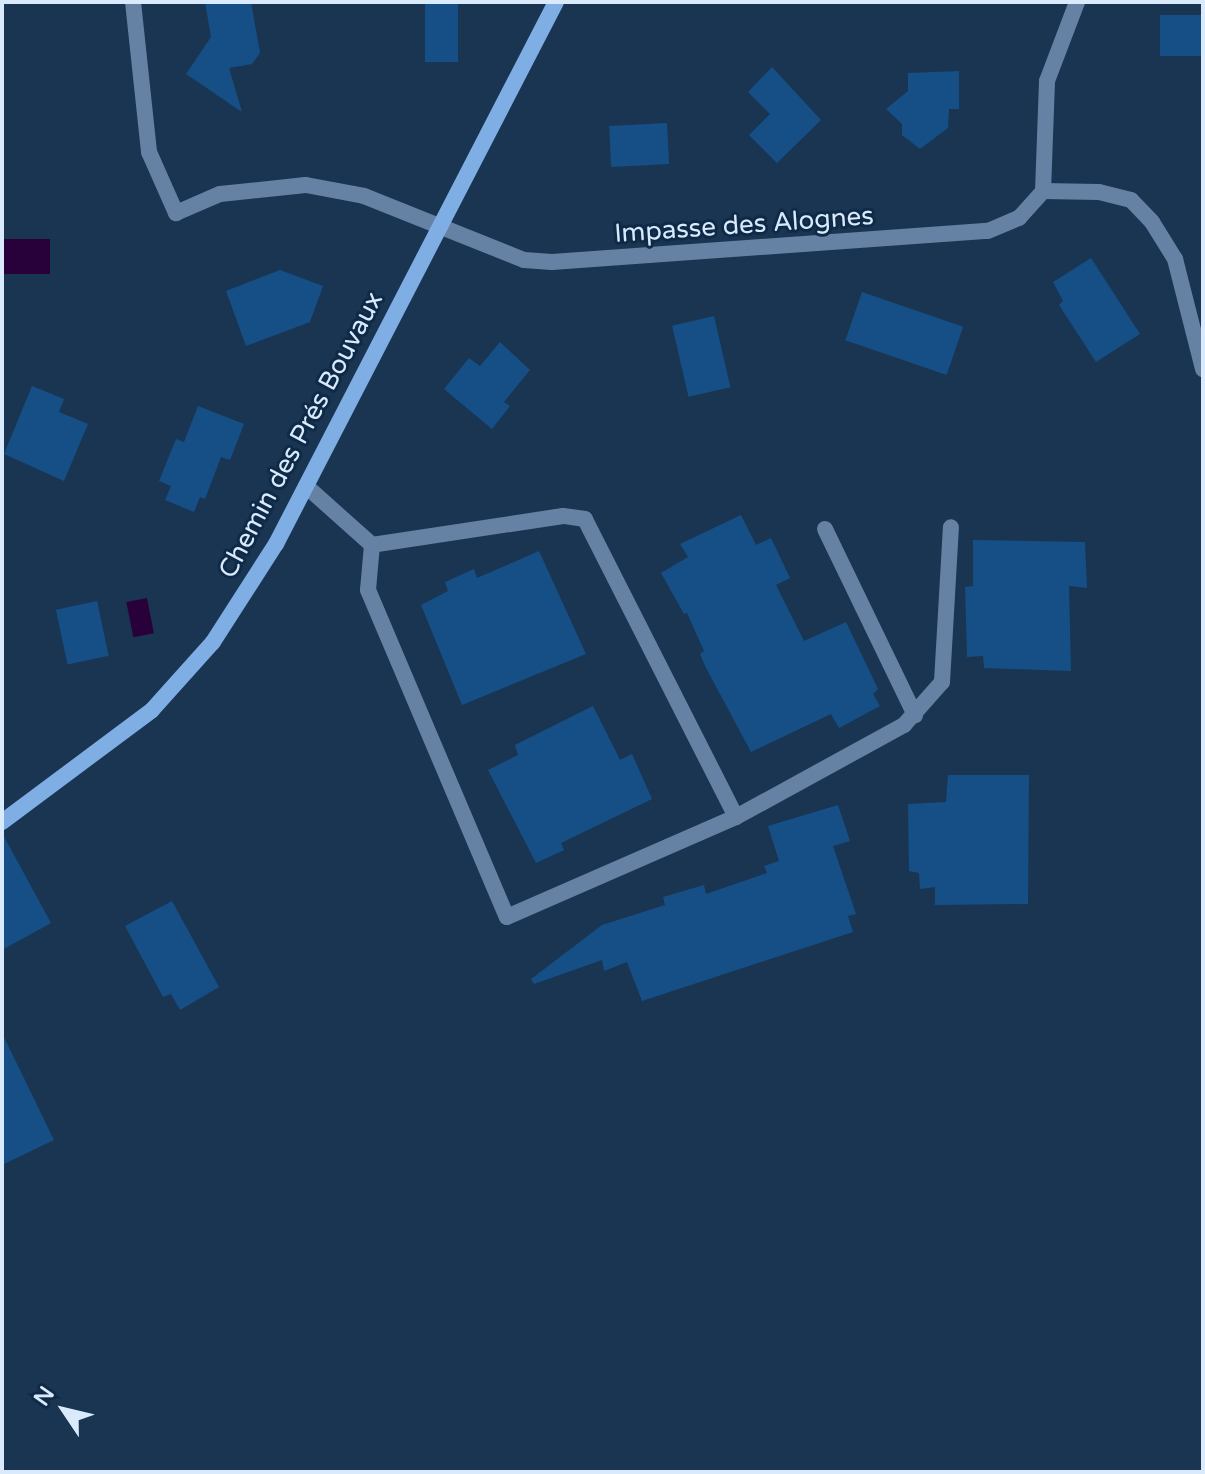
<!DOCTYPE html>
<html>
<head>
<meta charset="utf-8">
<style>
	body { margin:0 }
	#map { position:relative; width:1205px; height:1474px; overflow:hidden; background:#193552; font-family:"Varela Round",sans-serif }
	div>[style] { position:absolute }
	.water>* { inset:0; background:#28003a; transform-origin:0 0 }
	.building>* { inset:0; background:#164f86; transform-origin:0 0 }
	.lane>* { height:16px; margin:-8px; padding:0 8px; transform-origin:8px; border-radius:8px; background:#6582a4 }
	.street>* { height:16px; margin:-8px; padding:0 8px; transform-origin:8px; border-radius:8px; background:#6582a4 }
	.secondary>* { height:16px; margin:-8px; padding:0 8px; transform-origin:8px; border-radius:8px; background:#7faee4 }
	span { translate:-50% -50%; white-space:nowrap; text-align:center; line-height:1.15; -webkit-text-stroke:6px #0f2a47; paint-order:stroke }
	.street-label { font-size:26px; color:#d9eafd }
	.frame { position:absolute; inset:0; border:4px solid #d9eafd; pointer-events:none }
	.north { position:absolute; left:24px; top:1370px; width:80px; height:80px; -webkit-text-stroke:6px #0f2a47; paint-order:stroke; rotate:305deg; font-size:22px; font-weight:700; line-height:32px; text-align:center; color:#d9eafd }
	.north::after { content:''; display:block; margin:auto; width:28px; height:36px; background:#d9eafd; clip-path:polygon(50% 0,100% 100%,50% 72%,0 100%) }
</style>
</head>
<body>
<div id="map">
	<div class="water">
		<i style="left:2px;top:239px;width:48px;height:35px"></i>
		<i style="left:147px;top:598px;width:36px;height:21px;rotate:79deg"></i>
	</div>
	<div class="building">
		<i style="clip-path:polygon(205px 2px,251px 2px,260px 53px,252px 64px,229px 68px,242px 112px,186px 74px,211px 37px)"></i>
		<i style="left:425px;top:2px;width:33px;height:60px"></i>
		<i style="left:1203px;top:15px;width:41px;height:43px;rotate:90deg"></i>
		<i style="clip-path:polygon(772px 67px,821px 120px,777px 163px,749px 135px,770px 114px,748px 92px)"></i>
		<i style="clip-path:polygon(959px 71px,959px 109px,949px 109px,948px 128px,920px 149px,902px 135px,902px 124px,886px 109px,908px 91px,908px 73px)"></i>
		<i style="left:667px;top:123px;width:41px;height:58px;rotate:87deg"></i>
		<i style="clip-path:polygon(1091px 258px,1140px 334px,1096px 362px,1059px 305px,1063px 301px,1053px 282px)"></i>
		<i style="clip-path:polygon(280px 270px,323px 286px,310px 322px,246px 346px,226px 291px)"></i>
		<i style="left:862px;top:292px;width:107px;height:51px;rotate:19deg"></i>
		<i style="left:714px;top:316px;width:73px;height:43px;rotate:77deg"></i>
		<i style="clip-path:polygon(500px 342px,530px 370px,504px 402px,510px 406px,492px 429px,444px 389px,469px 358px,480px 366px)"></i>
		<i style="clip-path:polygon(32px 386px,64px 399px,59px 412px,88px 424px,64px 481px,4px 454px)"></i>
		<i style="clip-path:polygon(198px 406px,244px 424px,230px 460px,221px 457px,205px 499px,200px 497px,194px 512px,165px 500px,171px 486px,159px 481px,176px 439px,184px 442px)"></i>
		<i style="clip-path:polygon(741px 515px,756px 545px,771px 538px,790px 578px,776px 585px,804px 641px,846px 622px,878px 689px,873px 694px,880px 706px,839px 728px,831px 714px,751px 752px,705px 666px,700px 654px,704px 651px,687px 613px,684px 614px,661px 573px,688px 557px,680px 544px)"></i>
		<i style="clip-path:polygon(973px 540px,1085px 542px,1087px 588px,1069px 586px,1071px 671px,984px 668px,983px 656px,967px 657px,965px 587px,973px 586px)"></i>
		<i style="clip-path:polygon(539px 551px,586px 654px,462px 705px,421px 605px,448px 591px,445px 582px,474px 569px,477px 578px)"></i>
		<i style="left:97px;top:601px;width:56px;height:42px;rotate:78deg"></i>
		<i style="clip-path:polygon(593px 706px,620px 760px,632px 754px,652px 799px,561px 843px,564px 850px,536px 863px,488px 770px,518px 755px,515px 745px)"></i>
		<i style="clip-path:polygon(948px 775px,1029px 775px,1028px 904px,935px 905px,935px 887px,920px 889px,919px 873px,909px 871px,908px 804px,946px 802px)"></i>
		<i style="clip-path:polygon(838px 805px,850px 841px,833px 846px,856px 914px,848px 916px,853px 932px,642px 1001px,627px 962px,604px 971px,602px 960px,534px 984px,531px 979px,602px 925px,665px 905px,663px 897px,704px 885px,706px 894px,767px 873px,764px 866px,779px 861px,768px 826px)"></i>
		<i style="clip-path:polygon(2px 833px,51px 923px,2px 950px)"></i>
		<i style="clip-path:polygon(172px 901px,219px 987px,180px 1010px,171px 994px,163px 997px,125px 926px)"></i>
		<i style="clip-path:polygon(2px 1033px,54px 1140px,2px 1165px)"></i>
	</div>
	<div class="lane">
		<i style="left:133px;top:2px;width:151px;rotate:83.9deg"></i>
		<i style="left:149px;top:152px;width:67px;rotate:66.1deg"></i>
		<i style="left:306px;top:486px;width:89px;rotate:41.8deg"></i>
		<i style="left:372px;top:545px;width:45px;rotate:95.1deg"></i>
		<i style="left:368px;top:590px;width:355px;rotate:67deg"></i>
		<i style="left:507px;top:917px;width:250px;rotate:-23.6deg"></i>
		<i style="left:736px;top:817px;width:334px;rotate:-116.9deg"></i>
		<i style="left:585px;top:519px;width:22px;rotate:-172deg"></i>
		<i style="left:563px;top:516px;width:193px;rotate:171.4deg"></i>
		<i style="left:825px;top:529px;width:207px;rotate:64.2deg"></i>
		<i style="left:736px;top:817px;width:192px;rotate:-28.7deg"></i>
		<i style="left:904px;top:725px;width:57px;rotate:-48.5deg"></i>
		<i style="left:942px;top:682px;width:155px;rotate:-86.7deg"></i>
	</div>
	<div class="street">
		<i style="left:1043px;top:191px;width:56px;rotate:1deg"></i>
		<i style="left:1099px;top:192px;width:33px;rotate:14deg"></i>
		<i style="left:1131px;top:200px;width:30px;rotate:46deg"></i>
		<i style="left:1152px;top:222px;width:44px;rotate:58.1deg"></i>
		<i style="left:1175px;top:259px;width:114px;rotate:75.7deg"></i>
		<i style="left:176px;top:213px;width:48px;rotate:-23.4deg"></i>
		<i style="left:220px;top:194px;width:86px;rotate:-6deg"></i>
		<i style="left:306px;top:185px;width:59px;rotate:10.7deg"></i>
		<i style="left:364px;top:196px;width:172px;rotate:21.8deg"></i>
		<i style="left:524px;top:260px;width:28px;rotate:4deg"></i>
		<i style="left:552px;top:262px;width:437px;rotate:-4.1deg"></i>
		<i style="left:988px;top:231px;width:34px;rotate:-23deg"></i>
		<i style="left:1019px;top:218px;width:36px;rotate:-48deg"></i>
		<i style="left:1043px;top:191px;width:110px;rotate:-87.9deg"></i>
		<i style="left:1047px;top:81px;width:85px;rotate:-69.2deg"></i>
	</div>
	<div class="secondary">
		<i style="left:2px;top:822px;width:187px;rotate:-36.7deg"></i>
		<i style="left:152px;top:710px;width:91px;rotate:-48.1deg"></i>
		<i style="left:213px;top:642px;width:117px;rotate:-57.3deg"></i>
		<i style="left:276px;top:544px;width:610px;rotate:-62.68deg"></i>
	</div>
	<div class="street-label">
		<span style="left:744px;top:225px;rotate:-4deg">Impasse des Alognes</span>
		<span style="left:301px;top:435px;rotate:-62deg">Chemin des Prés Bouvaux</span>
	</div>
	<div class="frame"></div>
	<div class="north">N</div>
</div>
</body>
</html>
